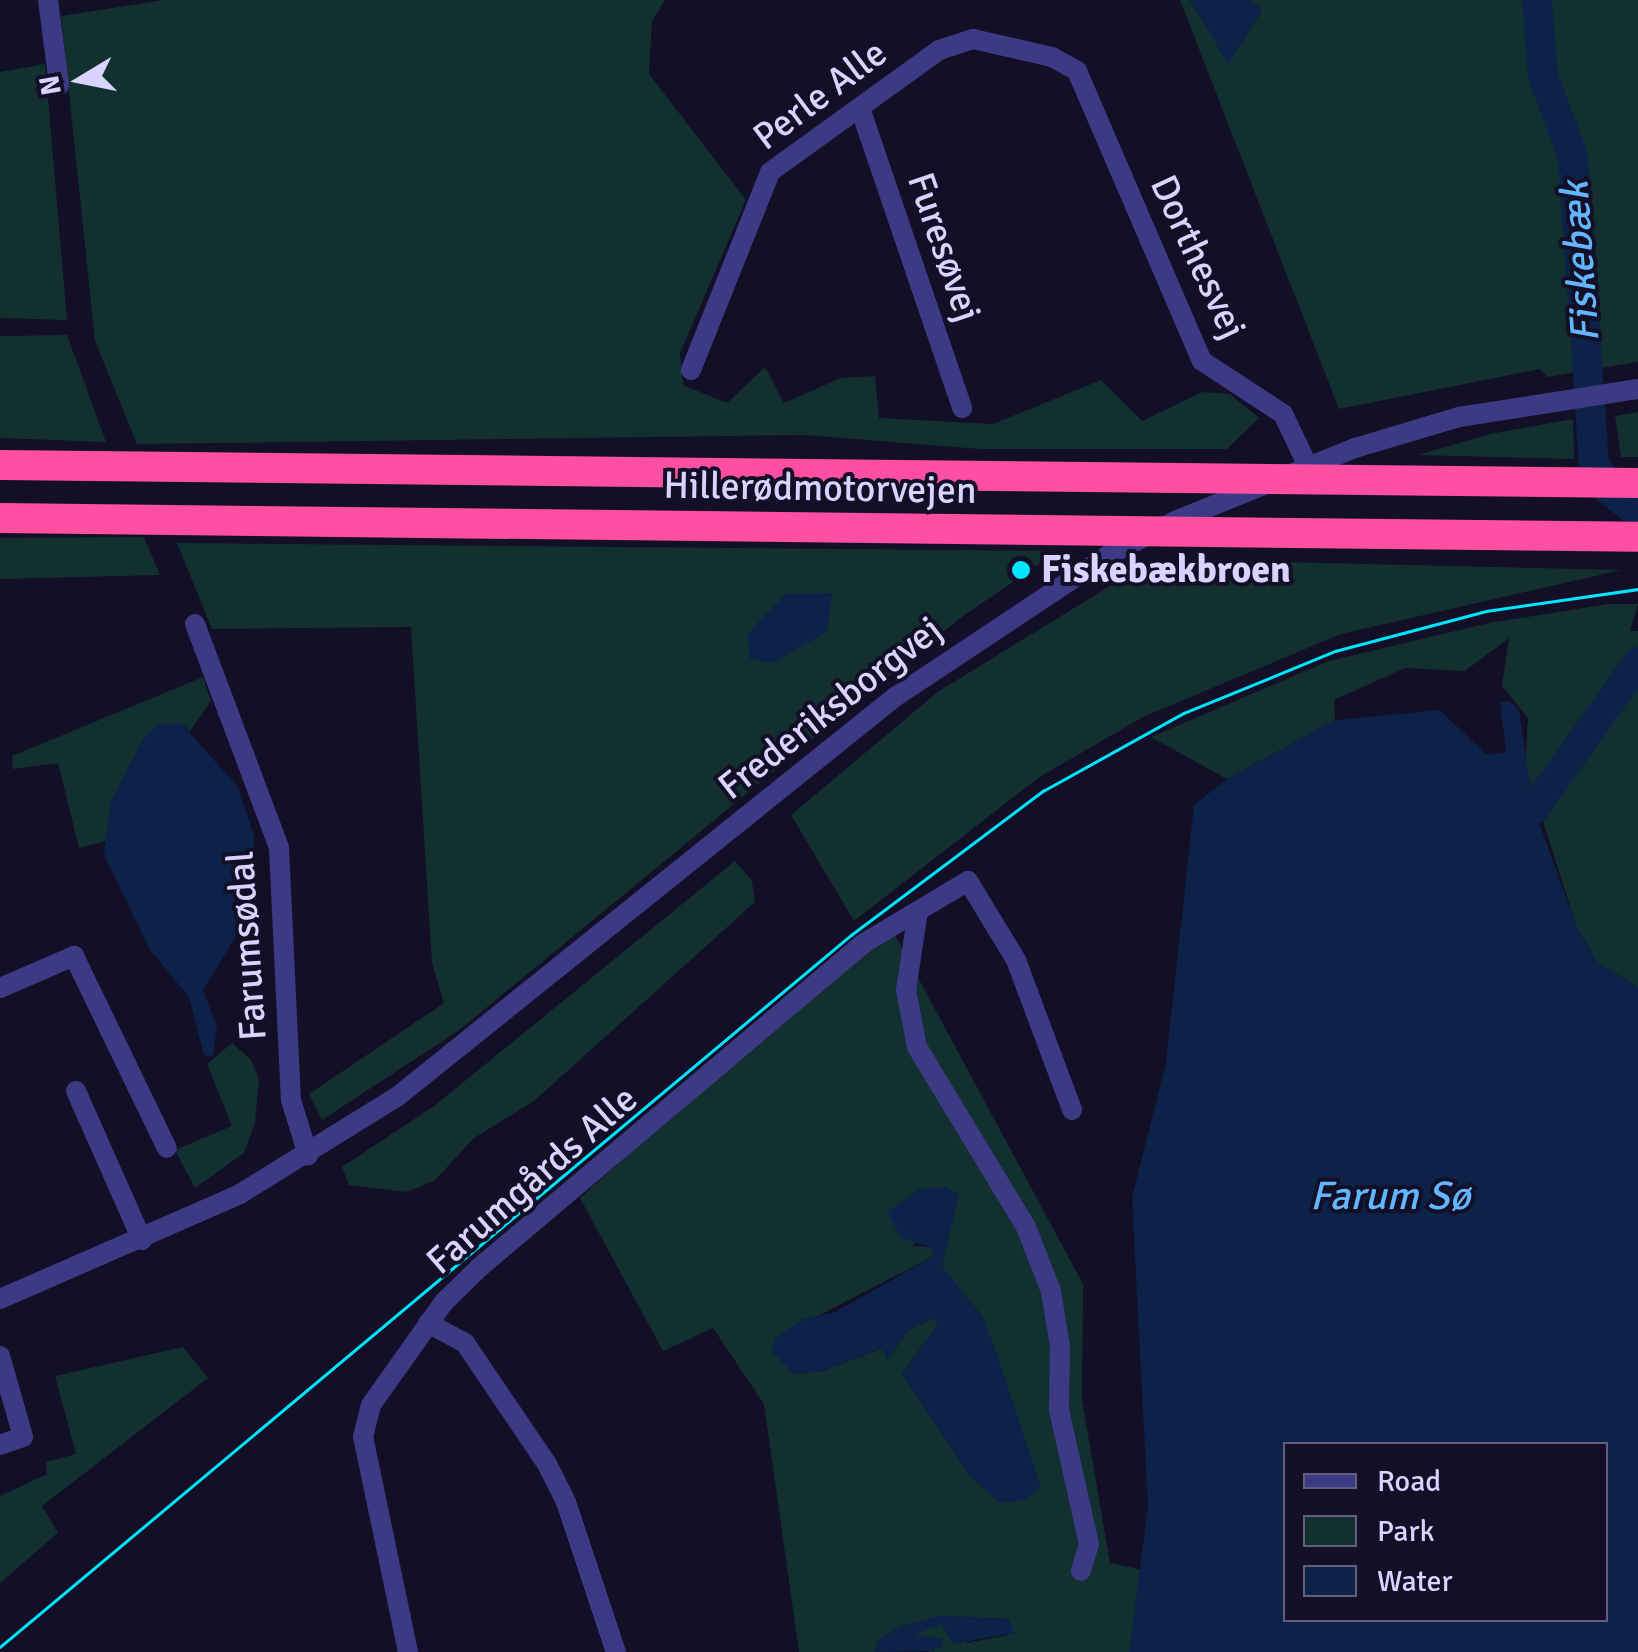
<!DOCTYPE html>
<html>
<head>
<meta charset="utf-8">
<style>
	body { margin:0 }
	#map { position:relative; width:1638px; height:1652px; overflow:hidden; background:#130f26; font-family:Signika,sans-serif }
	div>[style] { position:absolute }
	.green>* { inset:0; background:#12302f }
	.water>* { inset:0; background:#0c2248 }
	.river>* { height:30px; margin:-15px; padding:0 15px; transform-origin:15px; border-radius:15px; background:#0c2248 }
	.minor>* { height:20px; margin:-10px; padding:0 10px; transform-origin:10px; border-radius:10px; background:#3d3a85 }
	.highway>* { height:30px; margin:-15px; padding:0 15px; transform-origin:15px; border-radius:15px; background:#ff4fa3 }
	.tram>* { height:2.5px; margin:-1.25px; padding:0 1.25px; transform-origin:1.25px; border-radius:1.25px; background:#00e5ff }
	.dots>* { width:28px; height:28px; translate:-50% -50%; box-sizing:border-box; border:5px solid #130f26; border-radius:50% }
	span { translate:-50% -50%; white-space:nowrap; text-align:center; line-height:1.15; -webkit-text-stroke:8px #130f26; paint-order:stroke }
	.street-label { font-size:38px; color:#d9d4ff }
	.poi-label { font-size:38px; color:#d9d4ff; font-weight:700 }
	.left { translate:0 -50%; text-align:left }
	.water-label { font-size:40px; color:#62b6ff; font-style:italic }
	.legend { position:absolute; left:1283px; top:1442px; width:325px; height:180px; box-sizing:border-box; background:#130f26; border:2px solid #625e7d; margin:0; padding:12px 18px; list-style:none; font-size:30px; color:#d9d4ff }
	.legend li { display:flex; align-items:center; gap:20px; height:50px }
	.legend b { width:50px; border:2px solid #625e7d }
	.north { position:absolute; left:30px; top:30px; width:100px; height:100px; -webkit-text-stroke:8px #130f26; paint-order:stroke; rotate:260deg; font-size:28px; font-weight:700; line-height:40px; text-align:center; color:#d9d4ff }
	.north::after { content:''; display:block; margin:auto; width:35px; height:45px; background:#d9d4ff; clip-path:polygon(50% 0,100% 100%,50% 72%,0 100%) }
</style>
</head>
<body>
<div id="map">
	<div class="green">
		<i style="clip-path:polygon(164px 0,665px 0,652px 21px,649px 74px,746px 200px,680px 353px,683px 385px,727px 403px,765px 367px,784px 403px,841px 378px,875px 376px,879px 418px,993px 424px,1101px 380px,1142px 421px,1202px 392px,1230px 394px,1259px 418px,1227px 449px,980px 449px,804px 435px,137px 444px,95px 341px,61px 16px)"></i>
		<i style="clip-path:polygon(1180px 0,1190px 0,1228px 63px,1262px 10px,1250px 0,1638px 0,1638px 362px,1547px 377px,1540px 369px,1339px 409px)"></i>
		<i style="clip-path:polygon(45px 64px,67px 320px,0 318px,0 72px)"></i>
		<i style="clip-path:polygon(67px 335px,106px 442px,0 438px,0 336px)"></i>
		<i style="clip-path:polygon(1638px 412px,1638px 457px,1621px 457px,1615px 416px)"></i>
		<i style="clip-path:polygon(1573px 419px,1574px 459px,1418px 455px,1490px 434px)"></i>
		<i style="clip-path:polygon(144px 537px,160px 575px,0 579px,0 538px)"></i>
		<i style="clip-path:polygon(177px 543px,1058px 551px,959px 619px,458px 1031px,322px 1120px,309px 1094px,444px 1003px,432px 963px,411px 627px,212px 629px)"></i>
		<i style="clip-path:polygon(1154px 559px,1621px 570px,1341px 634px,1143px 717px,1038px 778px,854px 921px,791px 815px,939px 691px)"></i>
		<i style="clip-path:polygon(1608px 604px,1638px 604px,1630px 631px,1638px 631px,1638px 987px,1598px 963px,1577px 928px,1525px 765px,1528px 718px,1502px 686px,1509px 638px,1465px 671px,1405px 668px,1334px 700px,1335px 720px,1227px 779px,1151px 737px,1329px 661px,1489px 623px)"></i>
		<i style="clip-path:polygon(203px 677px,211px 701px,190px 731px,181px 723px,111px 801px,106px 841px,79px 848px,58px 763px,13px 769px,12px 756px)"></i>
		<i style="clip-path:polygon(735px 861px,752px 881px,755px 902px,534px 1101px,474px 1138px,435px 1180px,407px 1192px,349px 1185px,342px 1167px,434px 1106px)"></i>
		<i style="clip-path:polygon(evenodd,888px 922px,1083px 1284px,1082px 1400px,1110px 1563px,1144px 1570px,1129px 1652px,928px 1652px,942px 1646px,913px 1636px,932px 1625px,941px 1623px,967px 1643px,1008px 1635px,1009px 1619px,940px 1616px,901px 1626px,879px 1640px,874px 1652px,799px 1652px,764px 1404px,713px 1328px,663px 1351px,580px 1198px,888px 922px,958px 1195px,941px 1266px,982px 1316px,1006px 1394px,969px 1475px,902px 1374px,938px 1324px,934px 1318px,908px 1330px,887px 1359px,882px 1348px,820px 1372px,775px 1338px,934px 1256px,930px 1247px,912px 1246px,958px 1195px)"></i>
		<i style="clip-path:polygon(232px 1043px,251px 1060px,259px 1079px,255px 1122px,244px 1153px,195px 1188px,175px 1150px,232px 1126px,207px 1064px)"></i>
		<i style="clip-path:polygon(183px 1347px,208px 1378px,42px 1506px,58px 1533px,0 1583px,0 1496px,47px 1474px,46px 1462px,76px 1454px,55px 1376px)"></i>
	</div>
	<div class="water">
		<i style="clip-path:polygon(1190px 0,1250px 0,1262px 10px,1228px 64px)"></i>
		<i style="clip-path:polygon(832px 593px,827px 632px,772px 663px,750px 659px,747px 634px,786px 594px)"></i>
		<i style="clip-path:polygon(evenodd,1500px 702px,1511px 702px,1519px 711px,1534px 809px,1577px 928px,1598px 963px,1638px 987px,1638px 1652px,1129px 1652px,1148px 1507px,1132px 1197px,1166px 1063px,1194px 805px,1227px 779px,1335px 720px,1440px 710px,1487px 755px,1506px 752px,1500px 702px,1286px 1444px,1606px 1444px,1606px 1620px,1286px 1620px,1286px 1444px)"></i>
		<i style="clip-path:polygon(181px 723px,238px 787px,254px 836px,251px 912px,203px 990px,217px 1026px,213px 1056px,204px 1055px,189px 997px,150px 950px,104px 855px,111px 801px,143px 739px,158px 724px)"></i>
		<i style="clip-path:polygon(946px 1187px,959px 1195px,942px 1266px,982px 1316px,997px 1354px,1041px 1487px,1025px 1500px,999px 1503px,969px 1475px,902px 1374px,938px 1324px,934px 1318px,908px 1330px,888px 1360px,881px 1348px,820px 1372px,794px 1374px,771px 1351px,775px 1338px,803px 1319px,835px 1312px,934px 1256px,930px 1247px,901px 1238px,887px 1212px,921px 1188px)"></i>
		<i style="clip-path:polygon(940px 1616px,1009px 1619px,1014px 1633px,953px 1644px,941px 1624px,913px 1635px,942px 1638px,943px 1646px,931px 1651px,874px 1652px,879px 1640px,901px 1626px)"></i>
	</div>
	<div class="river">
		<i style="left:1537px;top:0;width:76px;rotate:85.5deg"></i>
		<i style="left:1543px;top:76px;width:86px;rotate:69.7deg"></i>
		<i style="left:1573px;top:157px;width:307px;rotate:86.1deg"></i>
		<i style="left:1594px;top:463px;width:32px;rotate:60deg"></i>
		<i style="left:1610px;top:491px;width:36px;rotate:38deg"></i>
		<i style="left:1534px;top:809px;width:180px;rotate:-54.7deg"></i>
	</div>
	<div class="minor">
		<i style="left:48px;top:0;width:86px;rotate:82.6deg"></i>
		<i style="left:860px;top:108px;width:317px;rotate:71.2deg"></i>
		<i style="left:691px;top:370px;width:213px;rotate:-68.2deg"></i>
		<i style="left:770px;top:172px;width:208px;rotate:-35.8deg"></i>
		<i style="left:939px;top:50px;width:36px;rotate:-18deg"></i>
		<i style="left:973px;top:39px;width:81px;rotate:12.8deg"></i>
		<i style="left:1052px;top:57px;width:29px;rotate:29deg"></i>
		<i style="left:1077px;top:71px;width:316px;rotate:66.7deg"></i>
		<i style="left:1202px;top:361px;width:97px;rotate:33.2deg"></i>
		<i style="left:1283px;top:414px;width:55px;rotate:64.4deg"></i>
		<i style="left:195px;top:624px;width:239px;rotate:69.4deg"></i>
		<i style="left:279px;top:848px;width:252px;rotate:87.3deg"></i>
		<i style="left:291px;top:1100px;width:58px;rotate:72.8deg"></i>
		<i style="left:918px;top:911px;width:80px;rotate:98.6deg"></i>
		<i style="left:906px;top:990px;width:58px;rotate:79.1deg"></i>
		<i style="left:917px;top:1047px;width:210px;rotate:58.8deg"></i>
		<i style="left:1026px;top:1227px;width:69px;rotate:68.7deg"></i>
		<i style="left:1051px;top:1291px;width:56px;rotate:80.7deg"></i>
		<i style="left:1060px;top:1346px;width:64px;rotate:90.9deg"></i>
		<i style="left:1059px;top:1410px;width:137px;rotate:77.4deg"></i>
		<i style="left:1089px;top:1544px;width:28px;rotate:107deg"></i>
		<i style="left:0;top:988px;width:81px;rotate:-23.4deg"></i>
		<i style="left:74px;top:956px;width:213px;rotate:64.2deg"></i>
		<i style="left:76px;top:1091px;width:163px;rotate:66.1deg"></i>
		<i style="left:0;top:1299px;width:262px;rotate:-23.6deg"></i>
		<i style="left:240px;top:1194px;width:186px;rotate:-31.8deg"></i>
		<i style="left:398px;top:1096px;width:637px;rotate:-38.76deg"></i>
		<i style="left:895px;top:697px;width:255px;rotate:-33.6deg"></i>
		<i style="left:1107px;top:556px;width:76px;rotate:-27.2deg"></i>
		<i style="left:1175px;top:521px;width:194px;rotate:-22.1deg"></i>
		<i style="left:1355px;top:448px;width:109px;rotate:-16.6deg"></i>
		<i style="left:1459px;top:417px;width:181px;rotate:-8.9deg"></i>
		<i style="left:428px;top:1323px;width:42px;rotate:28.4deg"></i>
		<i style="left:465px;top:1343px;width:146px;rotate:55.9deg"></i>
		<i style="left:547px;top:1464px;width:42px;rotate:63.4deg"></i>
		<i style="left:566px;top:1502px;width:158px;rotate:71.6deg"></i>
		<i style="left:0;top:1356px;width:84px;rotate:74.1deg"></i>
		<i style="left:23px;top:1437px;width:24px;rotate:161deg"></i>
		<i style="left:408px;top:1652px;width:220px;rotate:-101.8deg"></i>
		<i style="left:363px;top:1437px;width:33px;rotate:-76deg"></i>
		<i style="left:371px;top:1405px;width:126px;rotate:-54.7deg"></i>
		<i style="left:444px;top:1302px;width:50px;rotate:-44.2deg"></i>
		<i style="left:480px;top:1267px;width:502px;rotate:-40.16deg"></i>
		<i style="left:864px;top:943px;width:121px;rotate:-30.8deg"></i>
		<i style="left:968px;top:881px;width:92px;rotate:58.7deg"></i>
		<i style="left:1016px;top:960px;width:160px;rotate:69.5deg"></i>
	</div>
	<div class="highway">
		<i style="left:0;top:465px;width:1638px;rotate:0.63deg"></i>
		<i style="left:0;top:518px;width:1638px;rotate:0.66deg"></i>
	</div>
	<div class="tram">
		<i style="left:0;top:1647px;width:1110px;rotate:-39.92deg"></i>
		<i style="left:851px;top:935px;width:240px;rotate:-36.9deg"></i>
		<i style="left:1043px;top:791px;width:161px;rotate:-29deg"></i>
		<i style="left:1184px;top:713px;width:163px;rotate:-22.3deg"></i>
		<i style="left:1335px;top:651px;width:156px;rotate:-14.8deg"></i>
		<i style="left:1486px;top:611px;width:154px;rotate:-8.2deg"></i>
	</div>
	<div class="dots">
		<i style="left:1021px;top:570px;background:#00e5ff"></i>
	</div>
	<div class="street-label">
		<span style="left:820px;top:95px;rotate:-37deg">Perle Alle</span>
		<span style="left:944px;top:247px;rotate:71deg">Furesøvej</span>
		<span style="left:1198px;top:257px;rotate:65deg">Dorthesvej</span>
		<span style="left:820px;top:488px;rotate:1deg">Hillerødmotorvejen</span>
		<span style="left:830px;top:708px;rotate:-38deg">Frederiksborgvej</span>
		<span style="left:247px;top:946px;rotate:-94deg">Farumsødal</span>
		<span style="left:532px;top:1180px;rotate:-41deg">Farumgårds Alle</span>
	</div>
	<div class="poi-label">
		<span class="left" style="left:1041px;top:570px">Fiskebækbroen</span>
	</div>
	<div class="water-label">
		<span style="left:1580px;top:262px;rotate:-94deg">Fiskebæk</span>
		<span style="left:1390px;top:1196px">Farum Sø</span>
	</div>
	<ul class="legend">
	<li><b style="height:12px;background:#3d3a85"></b>Road</li>
	<li><b style="height:28px;background:#12302f"></b>Park</li>
	<li><b style="height:28px;background:#0c2248"></b>Water</li>
	</ul>
	<div class="north">N</div>
</div>
</body>
</html>
